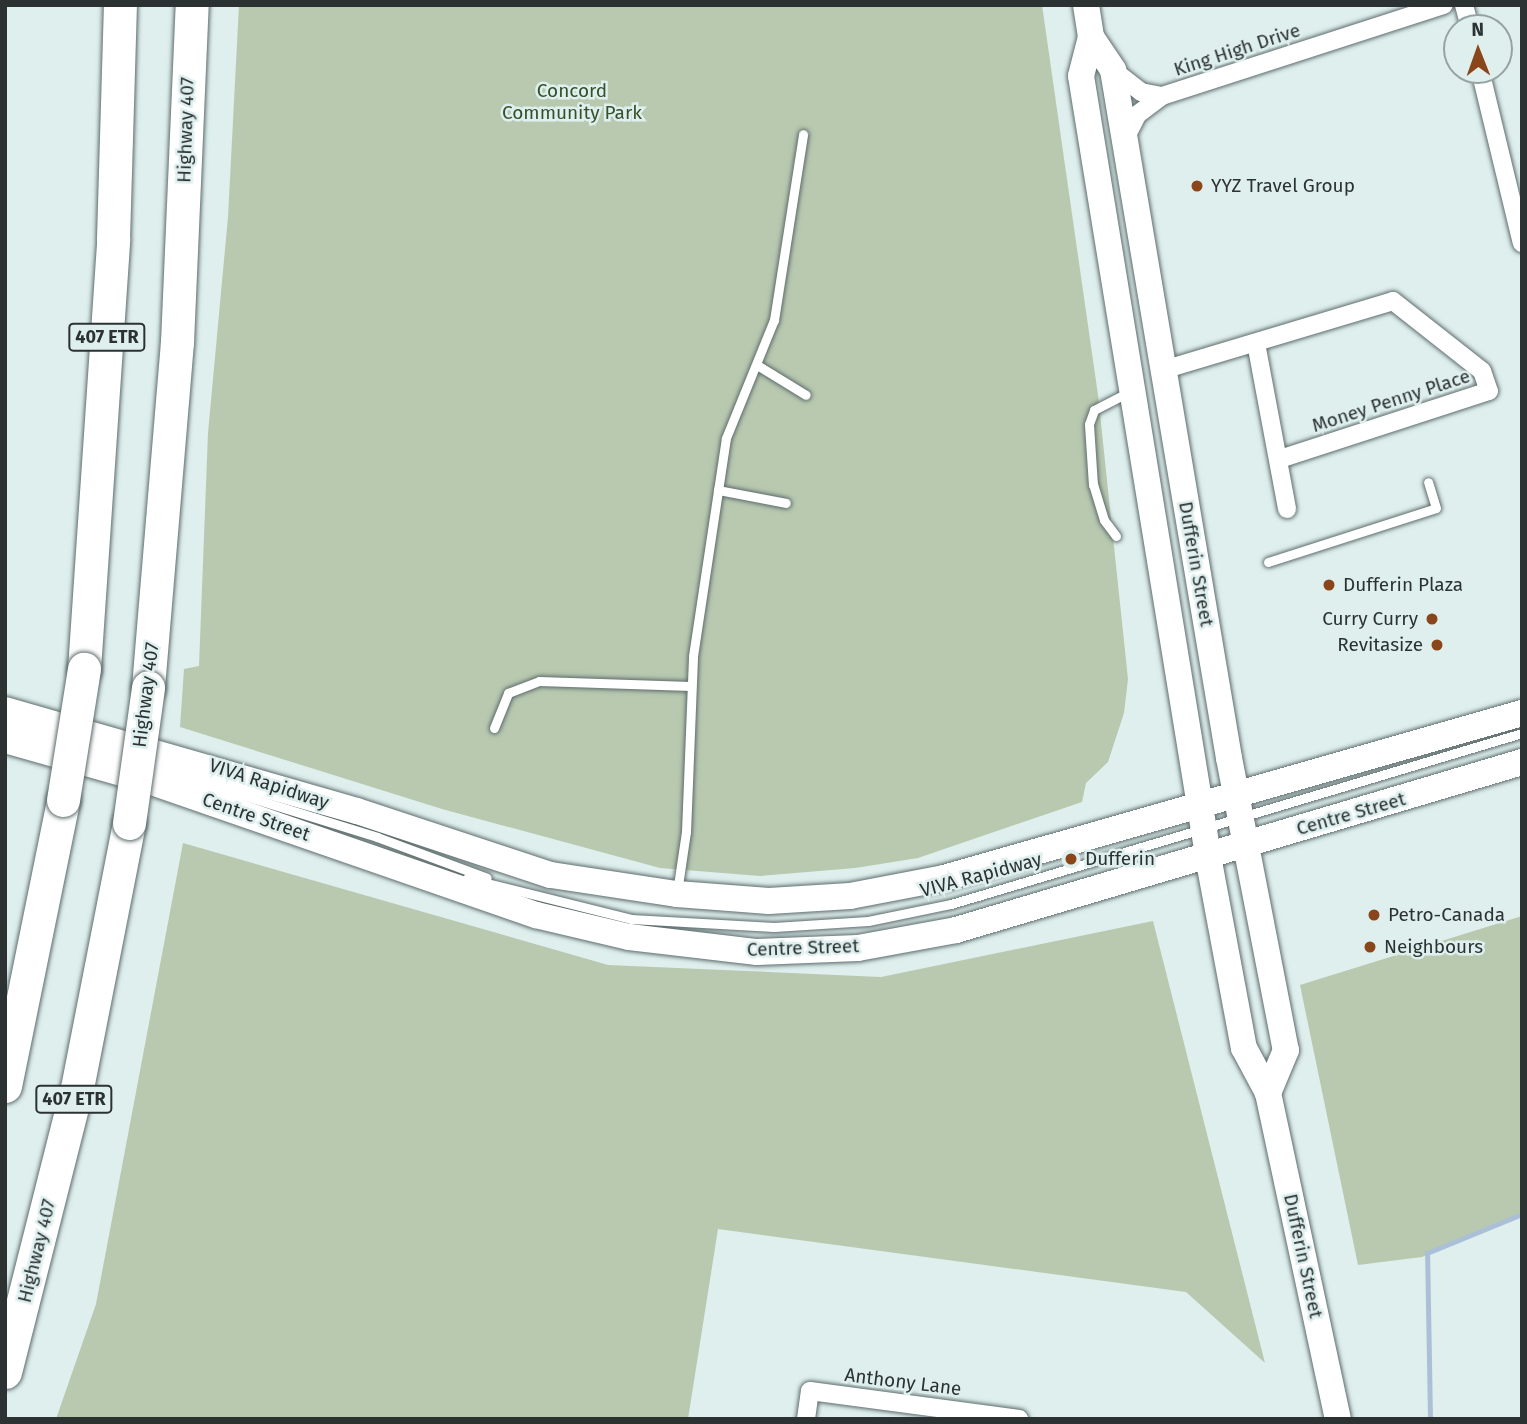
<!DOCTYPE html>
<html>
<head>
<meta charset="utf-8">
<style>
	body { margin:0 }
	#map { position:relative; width:1527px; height:1424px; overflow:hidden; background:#deefee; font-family:"Fira Sans",sans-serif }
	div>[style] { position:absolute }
	.green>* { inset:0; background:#b8c9b0 }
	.stream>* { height:4.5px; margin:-2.25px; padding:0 2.25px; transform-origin:2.25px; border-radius:2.25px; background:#abc0d7 }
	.roads { filter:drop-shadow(0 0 2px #5e6c6c) drop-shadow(0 0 2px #5e6c6c) }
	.service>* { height:9px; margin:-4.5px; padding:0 4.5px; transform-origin:4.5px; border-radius:4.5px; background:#fff }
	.minor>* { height:18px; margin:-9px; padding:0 9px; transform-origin:9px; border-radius:9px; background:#fff }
	.secondary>* { height:26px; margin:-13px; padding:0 13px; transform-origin:13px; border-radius:13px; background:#fff }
	.motorway>* { height:33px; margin:-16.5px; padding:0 16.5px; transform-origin:16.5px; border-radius:16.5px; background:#fff }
	.bridges { filter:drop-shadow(0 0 2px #5e6c6c) drop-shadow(0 0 2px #5e6c6c) }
	.motorway-bridge>* { height:33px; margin:-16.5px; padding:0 16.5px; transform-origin:16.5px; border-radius:16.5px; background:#fff }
	.dots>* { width:19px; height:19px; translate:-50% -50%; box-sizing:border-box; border:4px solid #deefee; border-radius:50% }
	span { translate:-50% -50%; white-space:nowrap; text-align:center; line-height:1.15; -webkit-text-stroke:5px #deefee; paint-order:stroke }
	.shield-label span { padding:2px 5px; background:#deefee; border:2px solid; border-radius:5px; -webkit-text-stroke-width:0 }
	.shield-label { font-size:18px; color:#2c3232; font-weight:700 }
	.street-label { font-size:19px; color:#2c3232 }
	.park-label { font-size:19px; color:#36512a }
	.poi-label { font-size:19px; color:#2c3232 }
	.left { translate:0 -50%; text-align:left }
	.right { translate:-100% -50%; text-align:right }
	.frame { position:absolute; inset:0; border:7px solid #2c3232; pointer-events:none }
	.north { position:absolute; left:1443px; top:14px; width:70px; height:70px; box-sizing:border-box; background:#deefee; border:2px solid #97a3a3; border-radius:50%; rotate:359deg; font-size:19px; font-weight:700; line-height:28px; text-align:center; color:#2c3232 }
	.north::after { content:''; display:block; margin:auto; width:24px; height:32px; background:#8a461a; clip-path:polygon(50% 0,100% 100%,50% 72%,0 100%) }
</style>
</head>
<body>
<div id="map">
	<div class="green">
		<i style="clip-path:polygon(239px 5px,1042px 5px,1098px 395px,1128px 679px,1124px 713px,1108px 762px,1086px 783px,1082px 802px,918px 858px,855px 868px,760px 876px,660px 868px,442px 809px,180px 727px,184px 669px,199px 666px,208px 433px,228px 217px)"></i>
		<i style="clip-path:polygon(183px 843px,608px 965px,881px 977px,1153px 921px,1265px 1363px,1186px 1292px,718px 1229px,688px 1419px,56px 1419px,96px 1304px)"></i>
		<i style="clip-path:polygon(1522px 916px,1522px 1214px,1422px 1257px,1358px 1265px,1300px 985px)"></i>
	</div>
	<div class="stream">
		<i style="left:1430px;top:1419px;width:166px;rotate:-91deg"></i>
		<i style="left:1427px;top:1253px;width:103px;rotate:-22.3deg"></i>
	</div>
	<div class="roads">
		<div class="service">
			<i style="left:757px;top:365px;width:57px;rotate:31.5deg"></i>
			<i style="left:718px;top:490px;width:69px;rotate:10.8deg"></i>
			<i style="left:1116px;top:536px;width:20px;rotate:-127deg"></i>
			<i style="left:1104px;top:520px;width:37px;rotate:-107deg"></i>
			<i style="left:1093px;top:485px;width:61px;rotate:-93.8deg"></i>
			<i style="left:1089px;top:424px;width:15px;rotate:-70deg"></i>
			<i style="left:1094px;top:410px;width:42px;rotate:-27.2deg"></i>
			<i style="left:1268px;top:562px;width:176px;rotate:-17.8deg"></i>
			<i style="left:1436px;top:508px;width:27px;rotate:-107deg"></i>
			<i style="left:5px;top:725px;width:131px;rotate:15.9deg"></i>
			<i style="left:494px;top:728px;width:38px;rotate:-68deg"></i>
			<i style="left:508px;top:693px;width:33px;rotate:-21deg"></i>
			<i style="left:539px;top:681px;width:152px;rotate:1.9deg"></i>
			<i style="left:145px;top:765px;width:243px;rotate:17.2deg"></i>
			<i style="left:377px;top:837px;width:117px;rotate:20.4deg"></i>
			<i style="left:467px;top:878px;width:169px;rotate:14deg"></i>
			<i style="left:631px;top:919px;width:143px;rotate:3.2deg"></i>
			<i style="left:774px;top:927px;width:94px;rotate:-3.7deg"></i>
			<i style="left:868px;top:921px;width:85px;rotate:-11.6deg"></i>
			<i style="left:951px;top:904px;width:596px;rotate:-16.67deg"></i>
			<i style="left:677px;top:892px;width:61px;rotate:-81.5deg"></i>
			<i style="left:686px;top:832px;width:176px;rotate:-87.7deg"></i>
			<i style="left:693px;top:656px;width:220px;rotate:-81.4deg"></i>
			<i style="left:726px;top:438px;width:127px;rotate:-67.9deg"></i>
			<i style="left:774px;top:320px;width:188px;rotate:-81.1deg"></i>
		</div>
		<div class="minor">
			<i style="left:1464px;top:5px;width:24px;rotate:75deg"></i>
			<i style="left:1113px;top:70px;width:36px;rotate:38deg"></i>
			<i style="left:1141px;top:92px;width:21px;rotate:11deg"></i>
			<i style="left:1480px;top:70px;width:178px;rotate:76.4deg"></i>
			<i style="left:1124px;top:141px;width:30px;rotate:-63deg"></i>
			<i style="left:1138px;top:114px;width:30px;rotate:-37deg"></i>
			<i style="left:1162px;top:96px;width:296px;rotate:-17.9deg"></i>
			<i style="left:1256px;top:343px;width:169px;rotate:79.4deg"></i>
			<i style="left:1163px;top:370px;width:240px;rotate:-16.7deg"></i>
			<i style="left:1393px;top:301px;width:113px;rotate:38.2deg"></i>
			<i style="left:1482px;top:371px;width:21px;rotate:71deg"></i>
			<i style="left:1489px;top:391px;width:220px;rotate:162deg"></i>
			<i style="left:806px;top:1419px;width:28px;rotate:-82deg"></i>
			<i style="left:810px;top:1391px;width:211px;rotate:7.6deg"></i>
		</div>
		<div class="secondary">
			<i style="left:1086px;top:5px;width:32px;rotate:81deg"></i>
			<i style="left:1091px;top:37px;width:40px;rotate:104.4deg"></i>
			<i style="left:1081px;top:76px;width:801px;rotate:80.74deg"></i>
			<i style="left:1210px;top:867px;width:184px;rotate:79.4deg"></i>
			<i style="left:1244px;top:1048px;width:51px;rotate:61.9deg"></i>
			<i style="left:1268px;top:1093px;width:333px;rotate:77.9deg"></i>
			<i style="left:1091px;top:37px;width:40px;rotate:56deg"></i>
			<i style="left:1113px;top:70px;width:698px;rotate:80.43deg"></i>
			<i style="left:1229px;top:758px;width:298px;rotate:79deg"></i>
			<i style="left:1286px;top:1050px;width:47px;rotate:112.7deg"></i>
			<i style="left:5px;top:710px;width:366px;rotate:16deg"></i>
			<i style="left:357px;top:811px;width:204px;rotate:18.3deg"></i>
			<i style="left:551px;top:875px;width:127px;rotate:8.6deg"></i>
			<i style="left:677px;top:894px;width:92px;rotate:4.4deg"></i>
			<i style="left:769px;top:901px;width:81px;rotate:-3.5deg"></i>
			<i style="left:850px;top:896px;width:96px;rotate:-10.8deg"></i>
			<i style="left:944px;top:878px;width:601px;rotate:-15.93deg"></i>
			<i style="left:5px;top:740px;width:143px;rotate:15.8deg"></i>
			<i style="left:143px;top:779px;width:416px;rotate:19.1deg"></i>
			<i style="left:536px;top:915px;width:96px;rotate:13.3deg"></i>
			<i style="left:629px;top:937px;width:129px;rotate:6.7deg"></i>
			<i style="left:757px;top:952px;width:101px;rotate:-2.3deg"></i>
			<i style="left:858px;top:948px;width:100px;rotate:-10.4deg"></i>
			<i style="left:956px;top:930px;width:590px;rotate:-16.53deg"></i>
		</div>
		<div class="motorway">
			<i style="left:84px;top:669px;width:431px;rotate:-86.1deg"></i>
			<i style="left:113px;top:239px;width:234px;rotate:-88.3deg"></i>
			<i style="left:148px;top:687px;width:346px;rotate:-85.2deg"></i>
			<i style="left:177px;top:342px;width:337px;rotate:-87.5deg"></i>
			<i style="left:5px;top:1086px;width:292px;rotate:-78.5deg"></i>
			<i style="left:5px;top:1372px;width:293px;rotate:-75.8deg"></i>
			<i style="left:77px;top:1088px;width:270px;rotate:-78.9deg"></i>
		</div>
	</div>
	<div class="bridges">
		<div class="motorway-bridge">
			<i style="left:63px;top:800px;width:133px;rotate:-80.9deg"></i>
			<i style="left:129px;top:823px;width:137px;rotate:-82deg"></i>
		</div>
	</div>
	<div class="dots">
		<i style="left:1197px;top:186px;background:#8a461a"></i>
		<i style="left:1329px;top:585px;background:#8a461a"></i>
		<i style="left:1432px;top:619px;background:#8a461a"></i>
		<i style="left:1437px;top:645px;background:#8a461a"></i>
		<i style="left:1071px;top:859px;background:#8a461a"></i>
		<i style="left:1374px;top:915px;background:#8a461a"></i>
		<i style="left:1370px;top:947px;background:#8a461a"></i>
	</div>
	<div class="shield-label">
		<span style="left:107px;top:337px">407 ETR</span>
		<span style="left:74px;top:1099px">407 ETR</span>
	</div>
	<div class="street-label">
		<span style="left:1237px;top:50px;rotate:-18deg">King High Drive</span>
		<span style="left:186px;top:130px;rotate:-88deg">Highway 407</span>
		<span style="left:1391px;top:401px;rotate:-18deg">Money Penny Place</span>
		<span style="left:1196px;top:564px;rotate:80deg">Dufferin Street</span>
		<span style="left:146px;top:695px;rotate:-83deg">Highway 407</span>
		<span style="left:269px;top:784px;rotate:18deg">VIVA Rapidway</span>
		<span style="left:1351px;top:814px;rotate:-16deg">Centre Street</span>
		<span style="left:256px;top:817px;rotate:19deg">Centre Street</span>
		<span style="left:981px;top:875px;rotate:-15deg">VIVA Rapidway</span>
		<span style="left:803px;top:948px;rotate:-2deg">Centre Street</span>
		<span style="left:37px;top:1251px;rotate:-76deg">Highway 407</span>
		<span style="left:1303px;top:1256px;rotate:78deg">Dufferin Street</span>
		<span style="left:903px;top:1382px;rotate:7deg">Anthony Lane</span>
	</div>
	<div class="park-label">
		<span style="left:572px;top:102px">Concord<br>Community Park</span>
	</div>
	<div class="poi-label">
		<span class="left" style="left:1211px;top:186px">YYZ Travel Group</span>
		<span class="left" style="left:1343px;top:585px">Dufferin Plaza</span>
		<span class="right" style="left:1418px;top:619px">Curry Curry</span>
		<span class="right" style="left:1423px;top:645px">Revitasize</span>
		<span class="left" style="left:1085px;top:859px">Dufferin</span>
		<span class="left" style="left:1388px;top:915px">Petro-Canada</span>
		<span class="left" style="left:1384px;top:947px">Neighbours</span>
	</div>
	<div class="frame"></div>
	<div class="north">N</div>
</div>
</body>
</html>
